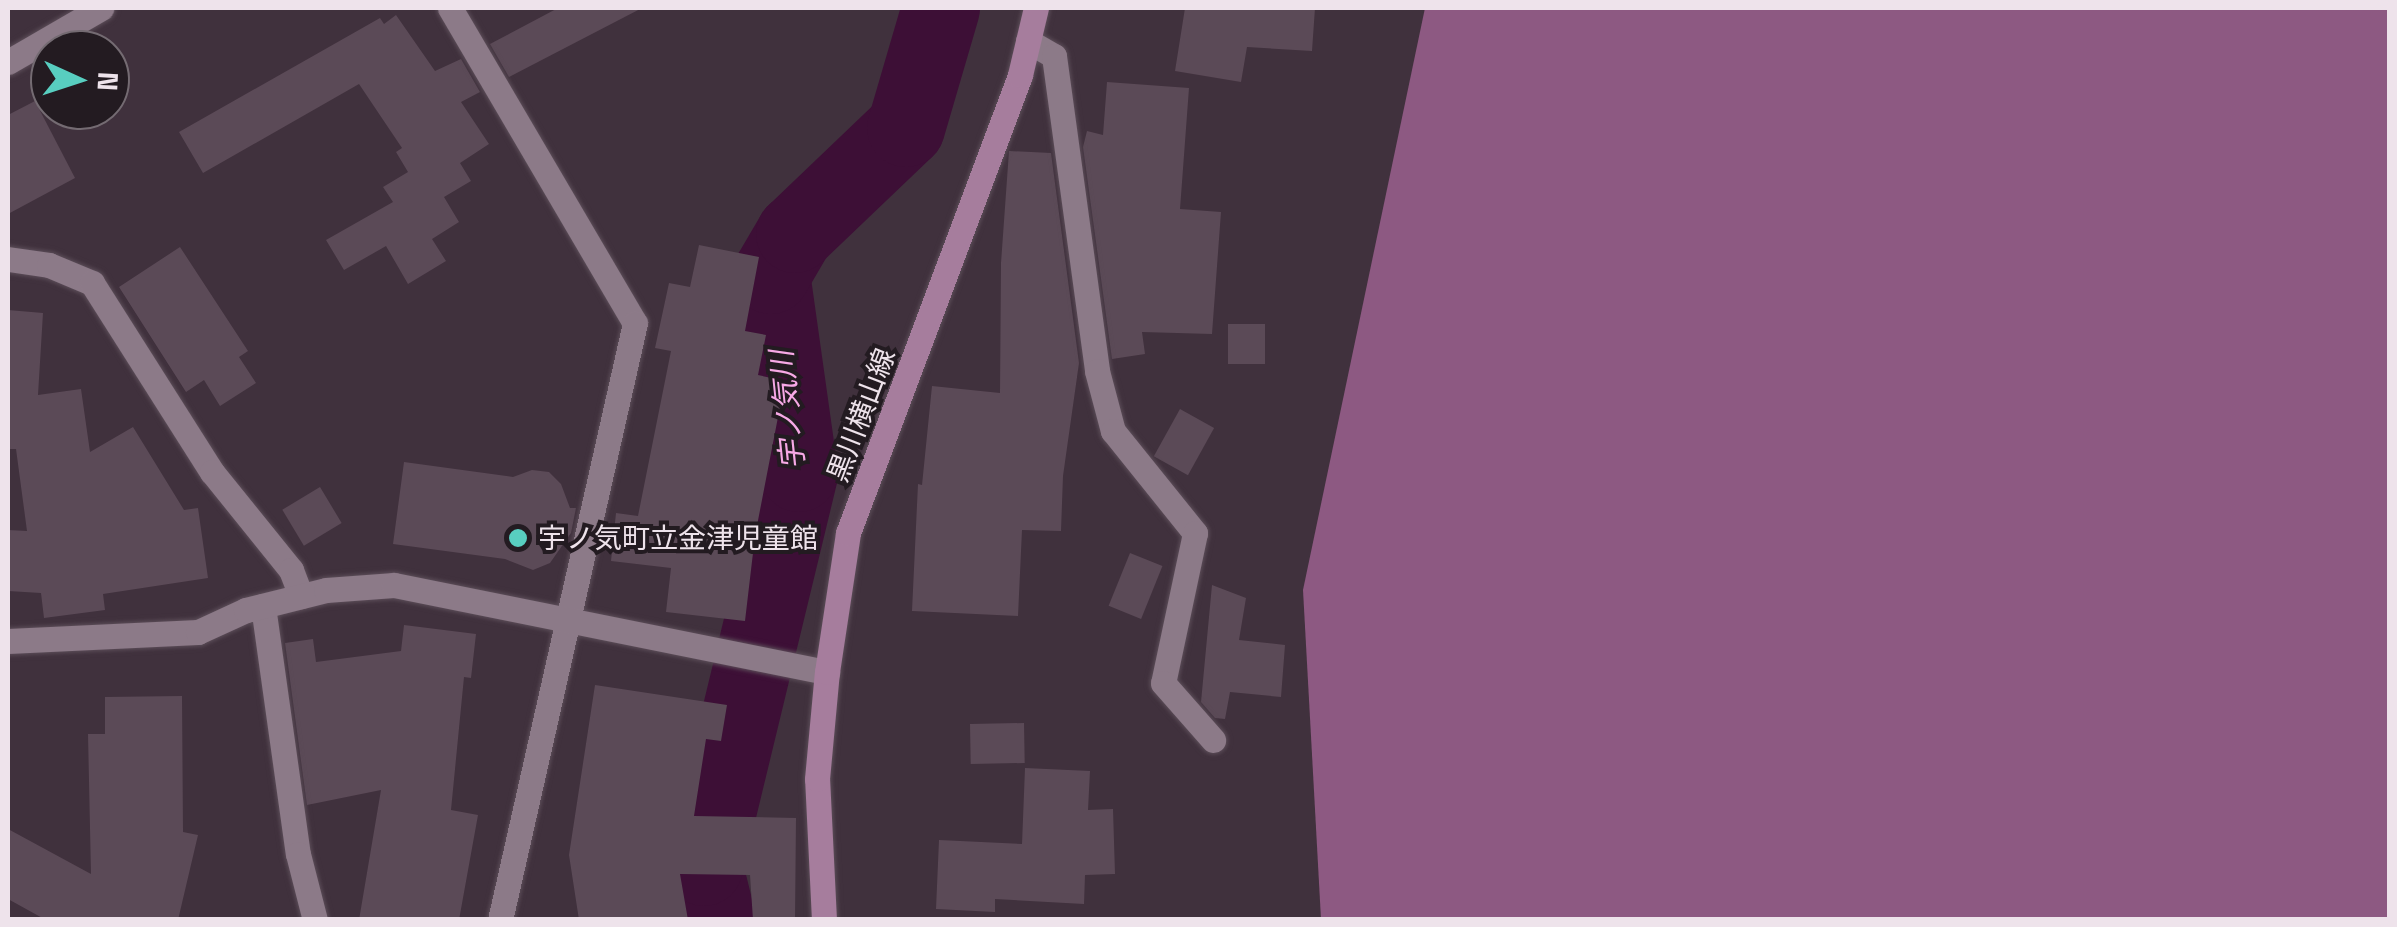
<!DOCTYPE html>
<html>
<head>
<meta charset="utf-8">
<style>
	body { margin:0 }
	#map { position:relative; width:2397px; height:927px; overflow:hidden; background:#40313d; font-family:"Space Grotesk","Noto Sans JP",sans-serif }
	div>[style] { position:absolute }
	.forest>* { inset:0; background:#8d5982 }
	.river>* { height:78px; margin:-39px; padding:0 39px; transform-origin:39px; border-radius:39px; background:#3d0f36 }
	.building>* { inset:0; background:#5b4a57; transform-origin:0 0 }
	.roads { filter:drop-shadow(0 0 2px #5b4d58) drop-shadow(0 0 2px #5b4d58) }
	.street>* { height:25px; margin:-12.5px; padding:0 12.5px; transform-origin:12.5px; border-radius:12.5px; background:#8c7a88 }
	.secondary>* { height:25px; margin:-12.5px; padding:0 12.5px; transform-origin:12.5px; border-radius:12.5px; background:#a67d9d }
	.dots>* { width:28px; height:28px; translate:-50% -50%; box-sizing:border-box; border:5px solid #231b21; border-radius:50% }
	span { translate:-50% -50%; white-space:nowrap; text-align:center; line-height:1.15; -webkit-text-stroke:8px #231b21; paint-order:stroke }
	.street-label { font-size:28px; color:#eee3eb }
	.poi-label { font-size:28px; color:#eee3eb }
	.left { translate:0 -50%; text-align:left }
	.water-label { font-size:30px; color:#f7a9e6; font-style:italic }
	.frame { position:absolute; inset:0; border:10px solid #eee3eb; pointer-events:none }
	.north { position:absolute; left:30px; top:30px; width:100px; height:100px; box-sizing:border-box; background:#231b21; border:2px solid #746b72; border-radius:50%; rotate:93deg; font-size:28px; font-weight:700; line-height:40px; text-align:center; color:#eee3eb }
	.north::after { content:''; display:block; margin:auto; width:35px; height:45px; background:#58cec0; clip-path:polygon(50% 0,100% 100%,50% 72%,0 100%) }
</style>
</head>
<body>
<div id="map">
	<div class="forest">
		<i style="clip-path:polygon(1425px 8px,2389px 8px,2389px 919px,1321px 919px,1303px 590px)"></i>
	</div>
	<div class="river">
		<i style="left:717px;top:920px;width:55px;rotate:-103.8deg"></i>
		<i style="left:704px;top:867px;width:405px;rotate:-76.4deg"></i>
		<i style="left:799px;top:473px;width:200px;rotate:-98deg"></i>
		<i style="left:771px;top:275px;width:48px;rotate:-59.7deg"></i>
		<i style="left:795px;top:234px;width:153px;rotate:-43.7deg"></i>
		<i style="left:906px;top:128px;width:125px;rotate:-73.7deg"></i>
	</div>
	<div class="building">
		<i style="clip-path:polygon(558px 8px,642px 8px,509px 77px,490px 44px)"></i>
		<i style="clip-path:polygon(1185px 8px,1315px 8px,1312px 51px,1247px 47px,1241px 82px,1175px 71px)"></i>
		<i style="clip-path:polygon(396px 15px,435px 71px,461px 59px,480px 92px,461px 102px,489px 144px,460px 163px,471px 181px,444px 197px,459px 222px,432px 239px,446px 261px,408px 284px,386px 246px,344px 270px,326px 240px,393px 202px,383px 187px,408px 172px,396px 152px,402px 148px,359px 84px,203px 173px,179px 132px,380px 18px,384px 24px)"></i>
		<i style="clip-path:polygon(1107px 82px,1189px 88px,1180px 209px,1221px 212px,1212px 334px,1142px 332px,1145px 354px,1112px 359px,1083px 147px,1087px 131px,1103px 135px)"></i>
		<i style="clip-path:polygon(35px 101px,75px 178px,8px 214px,8px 115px)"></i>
		<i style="clip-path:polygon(1009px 151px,1051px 153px,1079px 363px,1063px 476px,1061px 531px,1022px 530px,1018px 616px,912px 611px,918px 484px,922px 485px,932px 386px,1000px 393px,1001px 263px)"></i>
		<i style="clip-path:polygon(699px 245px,759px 257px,745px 331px,766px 335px,758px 375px,785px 381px,755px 536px,745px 621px,666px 612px,671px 568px,611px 561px,616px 513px,638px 516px,671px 351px,655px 348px,669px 283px,690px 287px)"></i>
		<i style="clip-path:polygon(180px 247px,248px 351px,239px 357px,256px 383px,220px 406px,204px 380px,186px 392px,119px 287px)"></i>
		<i style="clip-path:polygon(8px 310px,43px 313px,38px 395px,81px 389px,90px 452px,133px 427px,184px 510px,198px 508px,208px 578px,103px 594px,105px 610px,44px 618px,41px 593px,8px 591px,8px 530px,27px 531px,16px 449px,8px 449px)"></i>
		<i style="left:1228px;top:324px;width:37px;height:40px"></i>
		<i style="left:1180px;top:409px;width:39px;height:54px;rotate:29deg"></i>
		<i style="clip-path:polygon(404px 462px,513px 477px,532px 470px,549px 472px,561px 484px,570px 508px,576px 508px,571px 533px,550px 563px,533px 570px,505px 559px,393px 544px)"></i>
		<i style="left:320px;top:487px;width:42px;height:44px;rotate:59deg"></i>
		<i style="left:1130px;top:553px;width:35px;height:57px;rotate:22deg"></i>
		<i style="clip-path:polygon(1212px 585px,1246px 598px,1239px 640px,1285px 645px,1281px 697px,1230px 692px,1225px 719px,1215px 718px,1201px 702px)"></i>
		<i style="clip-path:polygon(404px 625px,476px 634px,471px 678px,464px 677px,451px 810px,478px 815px,459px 920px,359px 920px,381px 790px,307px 805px,285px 643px,313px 639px,316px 662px,401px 651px)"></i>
		<i style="clip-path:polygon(595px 685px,727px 705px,721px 741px,706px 739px,694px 816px,796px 818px,795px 920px,753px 920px,750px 875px,680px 874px,688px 920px,579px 920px,569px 855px)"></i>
		<i style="clip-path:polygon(182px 696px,183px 832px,198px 835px,178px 920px,46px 920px,8px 899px,8px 829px,91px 874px,88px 734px,105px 734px,105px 697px)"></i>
		<i style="left:1024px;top:723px;width:40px;height:54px;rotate:89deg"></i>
		<i style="clip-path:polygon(1025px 768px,1090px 771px,1088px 810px,1113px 809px,1115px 874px,1085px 875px,1084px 904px,995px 899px,995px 912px,936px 909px,939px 840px,1022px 844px)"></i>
	</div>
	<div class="roads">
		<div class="street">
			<i style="left:450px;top:8px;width:365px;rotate:59.6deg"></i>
			<i style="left:635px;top:323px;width:612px;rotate:102.74deg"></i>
			<i style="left:1028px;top:41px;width:30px;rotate:30deg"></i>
			<i style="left:1054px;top:56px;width:318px;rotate:82.2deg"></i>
			<i style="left:1097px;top:371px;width:62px;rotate:75.1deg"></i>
			<i style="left:1113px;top:431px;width:131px;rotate:51.2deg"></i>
			<i style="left:1195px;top:533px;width:153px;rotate:102deg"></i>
			<i style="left:1163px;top:683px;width:76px;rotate:48.7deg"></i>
			<i style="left:8px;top:62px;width:108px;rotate:-30.1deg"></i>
			<i style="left:8px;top:259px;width:41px;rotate:8.3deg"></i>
			<i style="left:49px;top:265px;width:47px;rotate:22.7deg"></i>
			<i style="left:92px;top:283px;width:224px;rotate:57.6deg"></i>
			<i style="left:212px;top:472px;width:126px;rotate:51.1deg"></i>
			<i style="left:291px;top:570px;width:28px;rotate:69deg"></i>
			<i style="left:263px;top:606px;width:250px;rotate:82deg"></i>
			<i style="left:298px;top:854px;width:68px;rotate:75.6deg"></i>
			<i style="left:8px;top:641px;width:190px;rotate:-2.7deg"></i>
			<i style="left:198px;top:632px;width:53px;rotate:-24.6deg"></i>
			<i style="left:246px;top:610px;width:82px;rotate:-14deg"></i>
			<i style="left:326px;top:590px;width:68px;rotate:-4.2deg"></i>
			<i style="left:394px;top:585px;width:442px;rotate:11.4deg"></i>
		</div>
		<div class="secondary">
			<i style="left:824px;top:920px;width:141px;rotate:-92.8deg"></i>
			<i style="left:817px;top:779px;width:107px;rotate:-84.7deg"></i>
			<i style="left:827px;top:672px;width:141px;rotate:-81.4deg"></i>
			<i style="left:848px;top:533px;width:489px;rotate:-69.4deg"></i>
			<i style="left:1020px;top:75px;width:69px;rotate:-76.6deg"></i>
		</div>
	</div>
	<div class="dots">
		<i style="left:518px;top:538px;background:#58cec0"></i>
	</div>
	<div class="street-label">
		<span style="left:861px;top:415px;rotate:-69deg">黒川横山線</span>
	</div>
	<div class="poi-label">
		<span class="left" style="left:538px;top:538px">宇ノ気町立金津児童館</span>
	</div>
	<div class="water-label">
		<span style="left:788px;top:410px;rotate:-96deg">宇ノ気川</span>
	</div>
	<div class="frame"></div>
	<div class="north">N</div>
</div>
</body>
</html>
